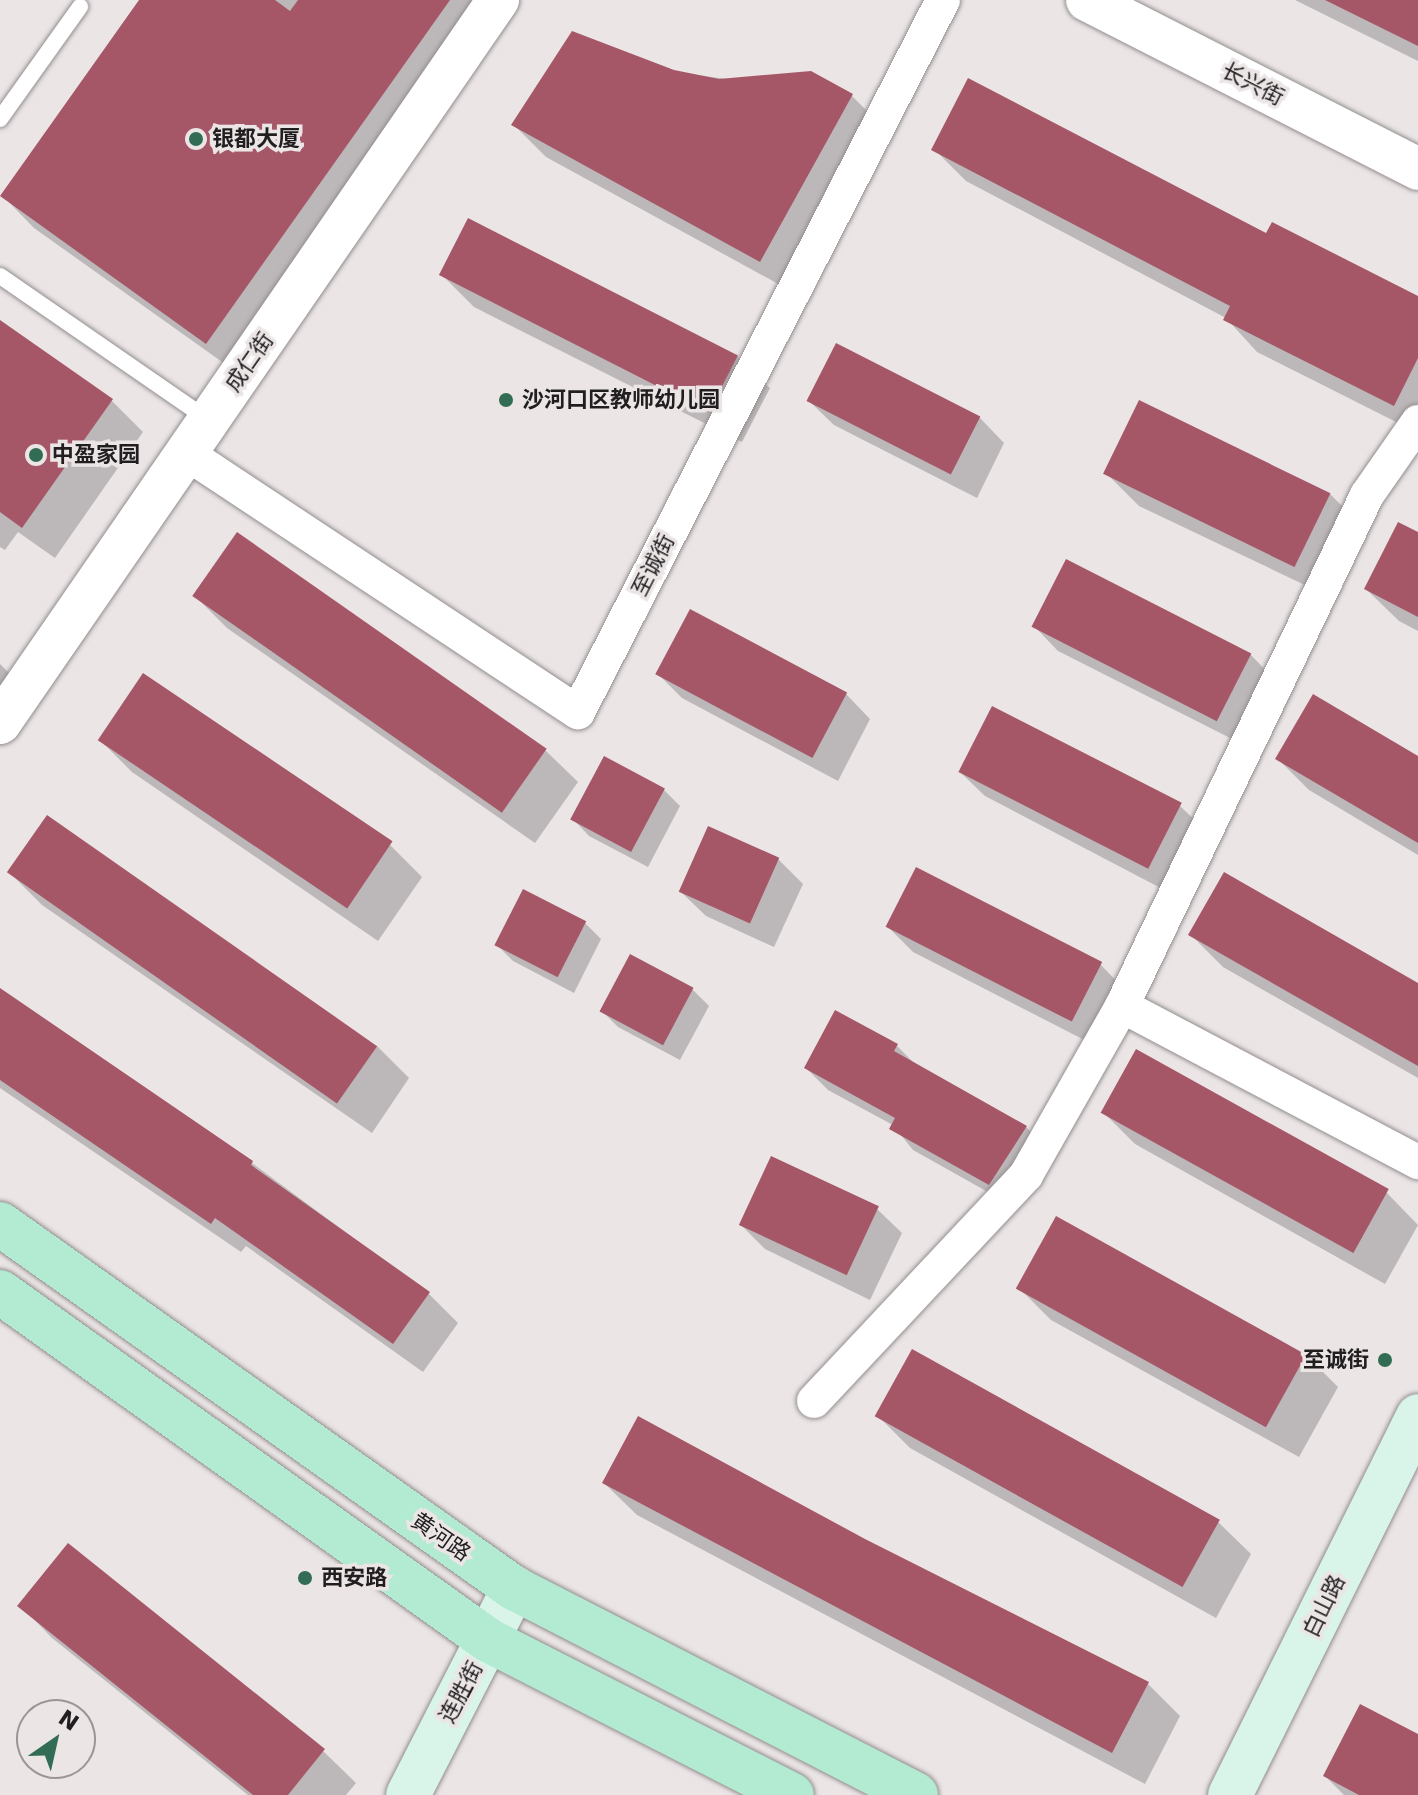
<!DOCTYPE html>
<html>
<head>
<meta charset="utf-8">
<style>
	body { margin:0 }
	#map { position:relative; width:1418px; height:1795px; overflow:hidden; background:#ebe5e6; font-family:"DejaVu Sans","Noto Sans SC",sans-serif }
	div>[style] { position:absolute }
	.shadow>* { inset:0; background:#0003 }
	.building>* { inset:0; background:#a55768; transform-origin:0 0 }
	.roads { filter:drop-shadow(0 0 2px #938d8e) drop-shadow(0 0 2px #938d8e) }
	.service>* { height:16px; margin:-8px; padding:0 8px; transform-origin:8px; border-radius:8px; background:#fff }
	.minor>* { height:34px; margin:-17px; padding:0 17px; transform-origin:17px; border-radius:17px; background:#fff }
	.tertiary>* { height:42px; margin:-21px; padding:0 21px; transform-origin:21px; border-radius:21px; background:#fff }
	.secondary>* { height:44px; margin:-22px; padding:0 22px; transform-origin:22px; border-radius:22px; background:#d9f4e8 }
	.primary>* { height:44px; margin:-22px; padding:0 22px; transform-origin:22px; border-radius:22px; background:#b2ead2 }
	.dots>* { width:22px; height:22px; translate:-50% -50%; box-sizing:border-box; border:4px solid #ebe5e6; border-radius:50% }
	span { translate:-50% -50%; white-space:nowrap; text-align:center; line-height:1.15; -webkit-text-stroke:7px #ebe5e6; paint-order:stroke }
	.street-label { font-size:22px; color:#201e1f }
	.poi-label { font-size:22px; color:#201e1f; font-weight:700 }
	.left { translate:0 -50%; text-align:left }
	.right { translate:-100% -50%; text-align:right }
	.north { position:absolute; left:16px; top:1699px; width:80px; height:80px; box-sizing:border-box; background:#ebe5e6; border:2px solid #9a9596; border-radius:50%; rotate:34deg; font-size:22px; font-weight:700; line-height:32px; text-align:center; color:#201e1f }
	.north::after { content:''; display:block; margin:auto; width:28px; height:36px; background:#336c55; clip-path:polygon(50% 0,100% 100%,50% 72%,0 100%) }
</style>
</head>
<body>
<div id="map">
	<div class="shadow">
		<i style="clip-path:polygon(142px 0,504px 0,239px 374px,34px 228px,2px 195px)"></i>
		<i style="clip-path:polygon(1295px 0,1418px 0,1418px 61px)"></i>
		<i style="clip-path:polygon(673px 72px,851px 95px,884px 128px,793px 292px,546px 157px,514px 125px)"></i>
		<i style="clip-path:polygon(934px 149px,1267px 236px,1418px 298px,1418px 433px,1257px 352px,1226px 318px,966px 181px)"></i>
		<i style="clip-path:polygon(442px 275px,737px 356px,770px 388px,742px 442px,474px 307px)"></i>
		<i style="clip-path:polygon(0 322px,111px 400px,143px 432px,55px 558px,18px 532px,5px 550px,0 547px)"></i>
		<i style="clip-path:polygon(809px 401px,980px 418px,1004px 443px,977px 498px,834px 425px)"></i>
		<i style="clip-path:polygon(1107px 474px,1330px 494px,1362px 526px,1328px 596px,1139px 506px)"></i>
		<i style="clip-path:polygon(1418px 534px,1418px 631px,1399px 621px,1366px 589px)"></i>
		<i style="clip-path:polygon(195px 596px,545px 750px,578px 782px,535px 843px,227px 628px)"></i>
		<i style="clip-path:polygon(1034px 626px,1251px 655px,1275px 680px,1242px 744px,1058px 651px)"></i>
		<i style="clip-path:polygon(0 664px,32px 696px,0 741px)"></i>
		<i style="clip-path:polygon(658px 674px,846px 694px,870px 719px,838px 781px,682px 698px)"></i>
		<i style="clip-path:polygon(144px 676px,390px 845px,422px 877px,378px 941px,132px 772px,100px 740px)"></i>
		<i style="clip-path:polygon(605px 758px,664px 790px,680px 806px,648px 867px,589px 836px,573px 819px)"></i>
		<i style="clip-path:polygon(1277px 758px,1418px 759px,1418px 855px,1309px 790px)"></i>
		<i style="clip-path:polygon(960px 772px,1180px 806px,1205px 830px,1172px 894px,985px 796px)"></i>
		<i style="clip-path:polygon(778px 859px,803px 884px,774px 947px,706px 916px,681px 892px)"></i>
		<i style="clip-path:polygon(10px 873px,377px 1046px,409px 1078px,372px 1133px,42px 905px)"></i>
		<i style="clip-path:polygon(585px 923px,601px 939px,574px 993px,513px 961px,497px 945px)"></i>
		<i style="clip-path:polygon(888px 927px,1101px 965px,1125px 990px,1096px 1046px,913px 952px)"></i>
		<i style="clip-path:polygon(1191px 935px,1418px 985px,1418px 1078px,1223px 967px)"></i>
		<i style="clip-path:polygon(0 990px,252px 1163px,428px 1293px,458px 1323px,423px 1372px,246px 1246px,241px 1252px,0 1088px)"></i>
		<i style="clip-path:polygon(693px 990px,709px 1006px,680px 1060px,618px 1027px,601px 1010px)"></i>
		<i style="clip-path:polygon(897px 1046px,918px 1067px,1026px 1127px,1047px 1149px,1011px 1205px,913px 1150px,893px 1125px,828px 1090px,806px 1068px)"></i>
		<i style="clip-path:polygon(1103px 1112px,1386px 1192px,1418px 1225px,1385px 1284px,1135px 1144px)"></i>
		<i style="clip-path:polygon(877px 1209px,902px 1233px,870px 1300px,765px 1249px,740px 1224px)"></i>
		<i style="clip-path:polygon(1019px 1288px,1306px 1355px,1338px 1387px,1299px 1457px,1051px 1320px)"></i>
		<i style="clip-path:polygon(878px 1416px,1218px 1522px,1251px 1554px,1216px 1618px,910px 1448px)"></i>
		<i style="clip-path:polygon(604px 1483px,864px 1541px,1148px 1684px,1180px 1716px,1145px 1784px,637px 1515px)"></i>
		<i style="clip-path:polygon(20px 1605px,323px 1751px,356px 1783px,346px 1795px,248px 1795px,52px 1638px)"></i>
		<i style="clip-path:polygon(1418px 1736px,1418px 1795px,1344px 1795px,1325px 1776px)"></i>
	</div>
	<div class="building">
		<i style="clip-path:polygon(139px 0,275px 0,290px 11px,298px 0,450px 0,206px 344px,0 196px)"></i>
		<i style="clip-path:polygon(1325px 0,1418px 0,1418px 46px)"></i>
		<i style="clip-path:polygon(572px 31px,674px 70px,719px 79px,811px 71px,853px 94px,760px 262px,511px 125px)"></i>
		<i style="clip-path:polygon(968px 78px,1266px 233px,1272px 222px,1418px 296px,1418px 358px,1394px 406px,1223px 320px,1230px 306px,931px 150px)"></i>
		<i style="left:468px;top:218px;width:303px;height:64px;rotate:27deg"></i>
		<i style="clip-path:polygon(0 320px,113px 399px,22px 528px,0 512px)"></i>
		<i style="left:836px;top:343px;width:162px;height:65px;rotate:27deg"></i>
		<i style="left:1139px;top:400px;width:213px;height:82px;rotate:26deg"></i>
		<i style="clip-path:polygon(1398px 522px,1418px 532px,1418px 617px,1364px 589px)"></i>
		<i style="left:237px;top:532px;width:378px;height:78px;rotate:35deg"></i>
		<i style="left:1066px;top:559px;width:208px;height:76px;rotate:27deg"></i>
		<i style="left:690px;top:609px;width:178px;height:74px;rotate:28deg"></i>
		<i style="left:143px;top:673px;width:301px;height:81px;rotate:34deg"></i>
		<i style="clip-path:polygon(1313px 694px,1418px 756px,1418px 843px,1275px 759px)"></i>
		<i style="left:992px;top:706px;width:213px;height:74px;rotate:27deg"></i>
		<i style="left:604px;top:756px;width:69px;height:72px;rotate:28deg"></i>
		<i style="left:47px;top:815px;width:403px;height:70px;rotate:35deg"></i>
		<i style="left:708px;top:826px;width:78px;height:72px;rotate:24deg"></i>
		<i style="left:916px;top:867px;width:209px;height:67px;rotate:27deg"></i>
		<i style="clip-path:polygon(1224px 872px,1418px 983px,1418px 1066px,1188px 935px)"></i>
		<i style="left:523px;top:889px;width:71px;height:63px;rotate:27deg"></i>
		<i style="left:630px;top:954px;width:72px;height:65px;rotate:28deg"></i>
		<i style="clip-path:polygon(0 988px,253px 1161px,251px 1165px,430px 1292px,393px 1344px,215px 1218px,211px 1224px,0 1080px)"></i>
		<i style="clip-path:polygon(835px 1010px,898px 1044px,894px 1051px,1027px 1126px,989px 1185px,889px 1129px,895px 1118px,804px 1068px)"></i>
		<i style="left:1136px;top:1049px;width:289px;height:73px;rotate:29deg"></i>
		<i style="left:771px;top:1156px;width:119px;height:76px;rotate:25deg"></i>
		<i style="left:1056px;top:1216px;width:286px;height:83px;rotate:29deg"></i>
		<i style="left:912px;top:1349px;width:352px;height:77px;rotate:29deg"></i>
		<i style="clip-path:polygon(638px 1416px,865px 1539px,1149px 1682px,1112px 1753px,602px 1483px)"></i>
		<i style="clip-path:polygon(68px 1543px,325px 1749px,288px 1795px,253px 1795px,17px 1606px)"></i>
		<i style="clip-path:polygon(1360px 1704px,1418px 1734px,1418px 1795px,1359px 1795px,1323px 1776px)"></i>
	</div>
	<div class="roads">
		<div class="service">
			<i style="left:0;top:119px;width:138px;rotate:-54.5deg"></i>
			<i style="left:0;top:276px;width:254px;rotate:34.6deg"></i>
		</div>
		<div class="minor">
			<i style="left:186px;top:453px;width:470px;rotate:33.5deg"></i>
			<i style="left:578px;top:712px;width:800px;rotate:-62.86deg"></i>
			<i style="left:1122px;top:1006px;width:335px;rotate:27.8deg"></i>
			<i style="left:814px;top:1401px;width:310px;rotate:-46.8deg"></i>
			<i style="left:1026px;top:1175px;width:194px;rotate:-60.4deg"></i>
			<i style="left:1122px;top:1006px;width:567px;rotate:-64.38deg"></i>
			<i style="left:1367px;top:495px;width:89px;rotate:-55.1deg"></i>
		</div>
		<div class="tertiary">
			<i style="left:1087px;top:0;width:372px;rotate:27deg"></i>
			<i style="left:0;top:723px;width:878px;rotate:-55.44deg"></i>
		</div>
		<div class="secondary">
			<i style="left:408px;top:1795px;width:233px;rotate:-62.9deg"></i>
			<i style="left:1230px;top:1795px;width:423px;rotate:-63.6deg"></i>
		</div>
		<div class="primary">
			<i style="left:0;top:1224px;width:630px;rotate:35.31deg"></i>
			<i style="left:514px;top:1588px;width:452px;rotate:27.2deg"></i>
			<i style="left:0;top:1292px;width:599px;rotate:35.49deg"></i>
			<i style="left:488px;top:1640px;width:341px;rotate:27deg"></i>
		</div>
	</div>
	<div class="dots">
		<i style="left:196px;top:139px;background:#336c55"></i>
		<i style="left:506px;top:400px;background:#336c55"></i>
		<i style="left:36px;top:455px;background:#336c55"></i>
		<i style="left:1385px;top:1360px;background:#336c55"></i>
		<i style="left:305px;top:1578px;background:#336c55"></i>
	</div>
	<div class="street-label">
		<span style="left:1253px;top:84px;rotate:27deg">长兴街</span>
		<span style="left:249px;top:362px;rotate:-55deg">成仁街</span>
		<span style="left:653px;top:565px;rotate:-63deg">至诚街</span>
		<span style="left:441px;top:1537px;rotate:35deg">黄河路</span>
		<span style="left:1324px;top:1606px;rotate:-64deg">白山路</span>
		<span style="left:461px;top:1692px;rotate:-62deg">连胜街</span>
	</div>
	<div class="poi-label">
		<span class="left" style="left:212px;top:139px">银都大厦</span>
		<span class="left" style="left:522px;top:400px">沙河口区教师幼儿园</span>
		<span class="left" style="left:52px;top:455px">中盈家园</span>
		<span class="right" style="left:1369px;top:1360px">至诚街</span>
		<span class="left" style="left:321px;top:1578px">西安路</span>
	</div>
	<div class="north">N</div>
</div>
</body>
</html>
